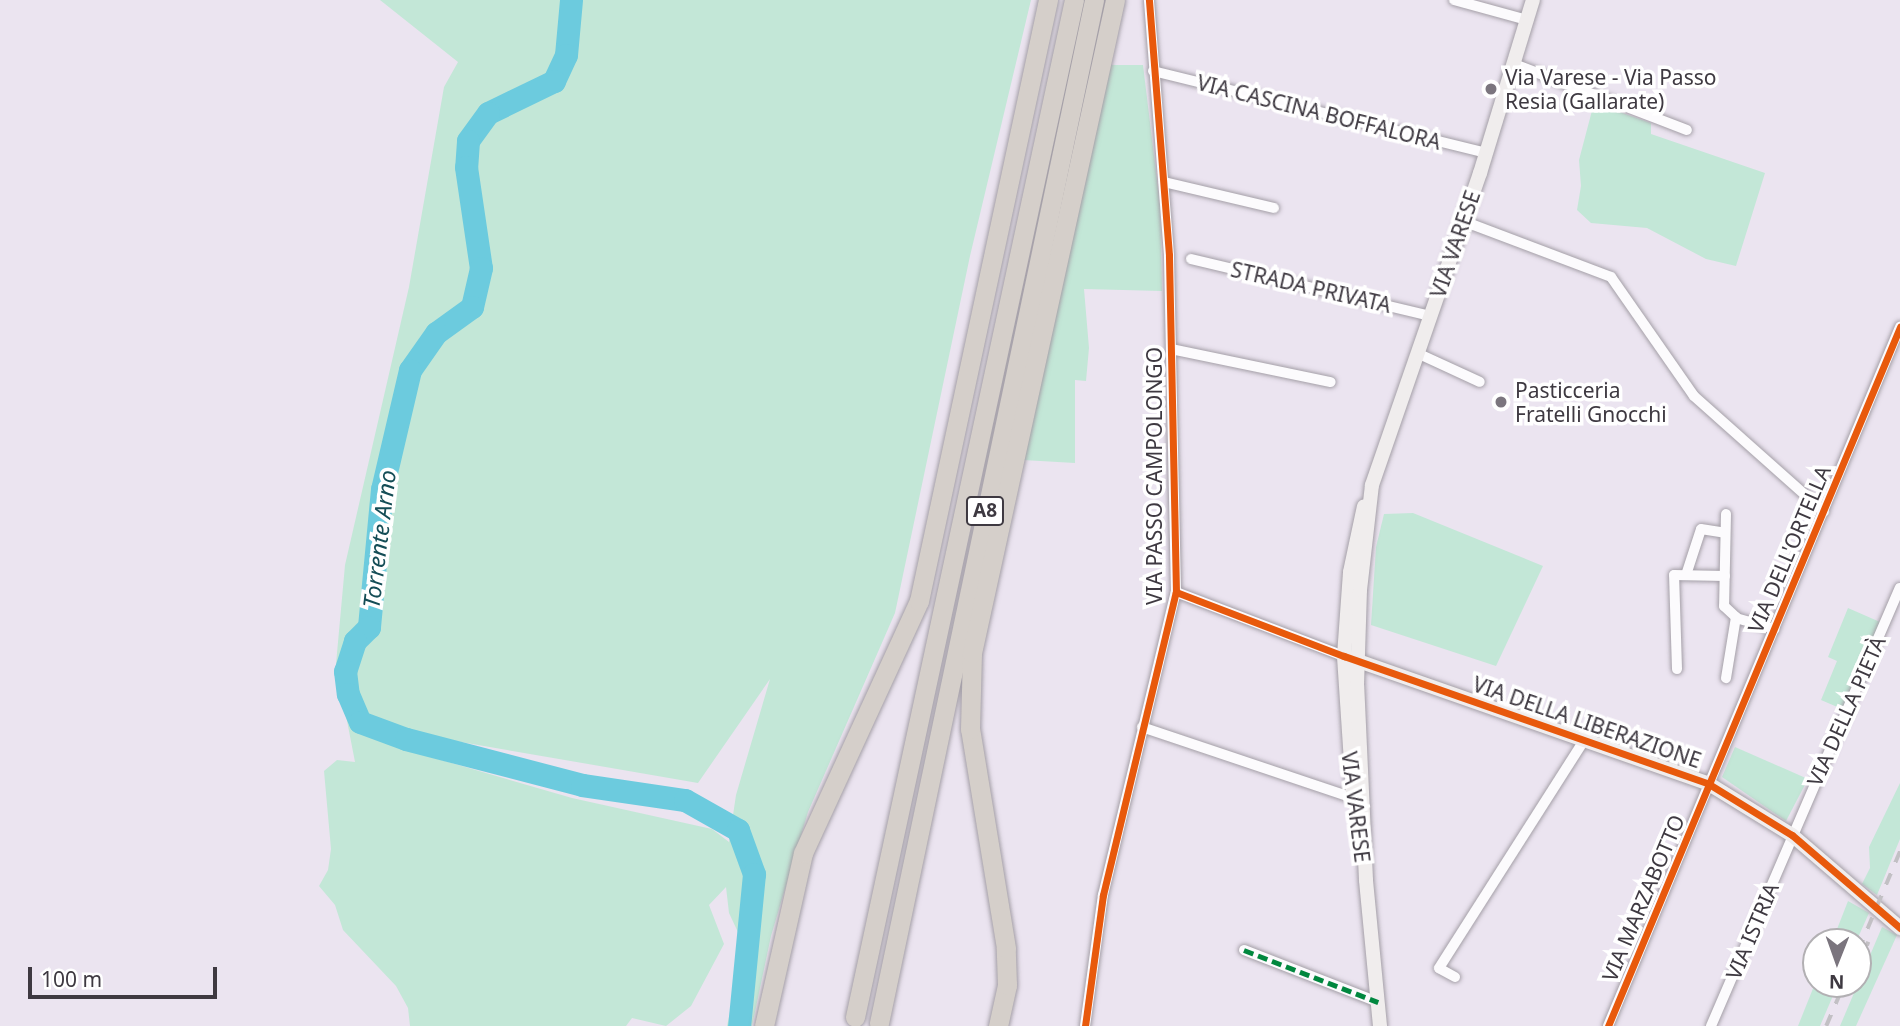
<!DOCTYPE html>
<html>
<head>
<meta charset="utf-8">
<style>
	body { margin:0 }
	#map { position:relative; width:1900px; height:1026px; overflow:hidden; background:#ebe4f0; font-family:"Noto Sans",sans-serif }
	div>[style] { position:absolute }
	.green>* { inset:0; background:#c3e7d7 }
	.river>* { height:23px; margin:-11.5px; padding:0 11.5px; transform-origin:11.5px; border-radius:11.5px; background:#6ccbde }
	.roads { filter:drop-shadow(0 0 2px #a49fa7) drop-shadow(0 0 2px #a49fa7) }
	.street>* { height:10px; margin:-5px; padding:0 5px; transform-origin:5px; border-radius:5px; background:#fcfbfd }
	.secondary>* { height:14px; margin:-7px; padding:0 7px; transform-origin:7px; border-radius:7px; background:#f0eded }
	.highway>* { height:19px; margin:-9.5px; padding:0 9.5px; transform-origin:9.5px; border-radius:9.5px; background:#d5cfca }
	.rail>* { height:3.5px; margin-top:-1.75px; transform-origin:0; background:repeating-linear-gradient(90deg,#c2c0c4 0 12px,transparent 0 24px) }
	.quiet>* { height:5px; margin-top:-2.5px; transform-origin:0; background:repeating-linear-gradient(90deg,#00873e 0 10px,transparent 0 15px) }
	.cycleway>* { height:7px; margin:-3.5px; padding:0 3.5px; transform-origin:3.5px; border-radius:3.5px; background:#e8590c }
	.dots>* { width:19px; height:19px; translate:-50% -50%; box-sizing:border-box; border:4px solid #fff; border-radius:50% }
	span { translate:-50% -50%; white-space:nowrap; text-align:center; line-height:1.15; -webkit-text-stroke:7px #fff; paint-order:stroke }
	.shield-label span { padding:2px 5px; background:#fff; border:2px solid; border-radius:5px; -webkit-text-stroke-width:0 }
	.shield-label { font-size:19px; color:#3e3941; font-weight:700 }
	.poi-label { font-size:21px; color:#3e3941 }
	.left { translate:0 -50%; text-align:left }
	.street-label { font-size:21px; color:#3e3941 }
	.water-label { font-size:23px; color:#144d56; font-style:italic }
	.north { position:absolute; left:1802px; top:928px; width:70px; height:70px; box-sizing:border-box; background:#fff; border:2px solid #b2b0b3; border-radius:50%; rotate:181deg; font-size:19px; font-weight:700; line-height:28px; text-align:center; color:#3e3941 }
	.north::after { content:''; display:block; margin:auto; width:24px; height:32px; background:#7b757e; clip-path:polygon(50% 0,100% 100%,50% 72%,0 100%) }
	.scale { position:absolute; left:28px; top:967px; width:189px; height:32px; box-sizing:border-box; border:4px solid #3e3941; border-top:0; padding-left:9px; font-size:21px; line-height:24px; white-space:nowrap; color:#3e3941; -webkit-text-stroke:5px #fff; paint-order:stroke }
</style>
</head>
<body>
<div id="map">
	<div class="green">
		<i style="clip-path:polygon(evenodd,380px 0,1031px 0,970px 256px,895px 613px,808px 812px,771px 936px,752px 1026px,727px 1026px,744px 945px,729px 913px,726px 887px,709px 905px,724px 944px,691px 1006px,666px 1026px,632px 1018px,626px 1026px,410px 1026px,408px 1008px,396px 986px,343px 930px,335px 905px,319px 886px,328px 870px,331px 849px,324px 771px,337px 760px,355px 762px,336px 664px,345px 565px,409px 287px,444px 87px,458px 62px,380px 0,770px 679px,736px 795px,729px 842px,712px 829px,572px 798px,400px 748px,403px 732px,698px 783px,770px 679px)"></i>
		<i style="clip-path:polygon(1111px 65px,1143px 65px,1160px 205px,1162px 291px,1084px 289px,1089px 348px,1086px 381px,1075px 380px,1075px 463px,1023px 460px)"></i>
		<i style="clip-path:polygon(1594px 103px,1651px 123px,1651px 134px,1765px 173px,1736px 266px,1706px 259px,1647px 228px,1591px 223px,1577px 210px,1581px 186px,1579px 160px)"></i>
		<i style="clip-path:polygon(1413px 513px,1543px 566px,1496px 666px,1371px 625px,1376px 547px,1384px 514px)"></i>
		<i style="clip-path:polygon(1848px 608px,1880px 622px,1842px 709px,1821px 700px,1837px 661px,1828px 657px)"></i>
		<i style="clip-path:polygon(1735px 747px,1808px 779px,1786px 821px,1722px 777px)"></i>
		<i style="clip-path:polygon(1900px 783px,1900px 839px,1877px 895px,1862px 884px,1870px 868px,1869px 847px)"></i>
		<i style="clip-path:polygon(1848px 901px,1869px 913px,1856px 942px,1832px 942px)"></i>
		<i style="clip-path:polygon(1882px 927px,1897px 935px,1856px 1026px,1840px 1026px)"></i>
		<i style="clip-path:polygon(1816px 981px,1838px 984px,1820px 1026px,1798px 1026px)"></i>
	</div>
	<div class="river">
		<i style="left:571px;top:0;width:55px;rotate:95.2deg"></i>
		<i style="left:566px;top:55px;width:29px;rotate:115deg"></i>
		<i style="left:554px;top:81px;width:73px;rotate:154.1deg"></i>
		<i style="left:488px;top:113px;width:34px;rotate:126deg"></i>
		<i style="left:468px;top:141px;width:26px;rotate:94deg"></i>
		<i style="left:466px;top:167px;width:102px;rotate:81.6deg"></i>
		<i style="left:481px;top:268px;width:40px;rotate:103deg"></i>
		<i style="left:472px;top:307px;width:44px;rotate:144.2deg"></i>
		<i style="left:436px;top:333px;width:45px;rotate:125.1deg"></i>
		<i style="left:410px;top:370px;width:122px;rotate:103.2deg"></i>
		<i style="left:382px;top:489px;width:139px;rotate:95.4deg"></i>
		<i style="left:369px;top:627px;width:20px;rotate:135deg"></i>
		<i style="left:355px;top:641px;width:32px;rotate:108deg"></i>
		<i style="left:345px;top:671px;width:23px;rotate:83deg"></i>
		<i style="left:348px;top:694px;width:30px;rotate:67deg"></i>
		<i style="left:360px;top:722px;width:49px;rotate:20.3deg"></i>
		<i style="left:406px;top:739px;width:182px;rotate:14.6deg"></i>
		<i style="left:582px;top:785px;width:104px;rotate:8.3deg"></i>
		<i style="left:685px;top:800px;width:61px;rotate:29.5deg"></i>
		<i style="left:738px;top:830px;width:47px;rotate:70deg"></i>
		<i style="left:754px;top:874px;width:153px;rotate:95.6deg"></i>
	</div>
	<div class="roads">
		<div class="street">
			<i style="left:1454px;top:0;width:76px;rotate:15.3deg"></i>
			<i style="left:1514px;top:64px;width:185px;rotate:20.9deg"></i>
			<i style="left:1153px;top:71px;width:343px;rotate:13.8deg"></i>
			<i style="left:1164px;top:182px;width:113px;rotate:13.3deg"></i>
			<i style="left:1463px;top:221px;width:158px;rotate:20.7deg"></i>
			<i style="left:1611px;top:277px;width:145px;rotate:55.1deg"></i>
			<i style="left:1694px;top:396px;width:174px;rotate:41.7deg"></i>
			<i style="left:1191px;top:259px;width:246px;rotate:13.4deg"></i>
			<i style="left:1171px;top:349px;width:163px;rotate:11.7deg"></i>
			<i style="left:1417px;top:353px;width:69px;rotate:24.7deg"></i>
			<i style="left:1726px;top:514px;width:92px;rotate:91.2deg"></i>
			<i style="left:1724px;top:606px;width:16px;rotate:43deg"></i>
			<i style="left:1736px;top:617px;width:62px;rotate:99.3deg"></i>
			<i style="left:1686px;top:575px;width:48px;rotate:-71.9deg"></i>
			<i style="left:1701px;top:529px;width:24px;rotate:9deg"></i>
			<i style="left:1176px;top:592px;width:180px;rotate:20.9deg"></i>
			<i style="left:1736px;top:618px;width:40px;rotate:16deg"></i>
			<i style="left:1677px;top:669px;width:94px;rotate:-91.8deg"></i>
			<i style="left:1674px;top:575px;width:51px;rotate:1.1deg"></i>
			<i style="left:1142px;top:727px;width:232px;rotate:18.6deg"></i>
			<i style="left:1244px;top:950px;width:144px;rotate:21.2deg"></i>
			<i style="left:1455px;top:977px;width:18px;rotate:-151deg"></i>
			<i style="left:1439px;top:968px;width:274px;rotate:-57.5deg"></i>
			<i style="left:1085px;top:1026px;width:132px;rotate:-82.2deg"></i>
			<i style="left:1103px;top:895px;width:312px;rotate:-76.5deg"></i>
			<i style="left:1176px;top:592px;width:337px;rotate:-91.2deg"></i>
			<i style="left:1169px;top:255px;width:256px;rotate:-94.5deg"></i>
			<i style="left:1608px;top:1026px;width:758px;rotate:-67.33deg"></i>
			<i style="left:1711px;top:1026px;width:477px;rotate:-66.7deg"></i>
		</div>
		<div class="secondary">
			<i style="left:1344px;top:656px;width:387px;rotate:19.3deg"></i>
			<i style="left:1709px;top:784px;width:97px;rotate:31.6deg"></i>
			<i style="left:1792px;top:835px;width:143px;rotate:40.7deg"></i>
			<i style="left:1353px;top:792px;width:136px;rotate:-93.8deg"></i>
			<i style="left:1344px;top:656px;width:84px;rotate:-85.9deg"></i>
			<i style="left:1350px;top:572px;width:67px;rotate:-78deg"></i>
			<i style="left:1380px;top:1026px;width:147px;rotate:-95.5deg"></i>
			<i style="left:1366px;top:880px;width:195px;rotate:-92.6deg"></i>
			<i style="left:1357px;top:685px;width:95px;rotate:-88.2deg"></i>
			<i style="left:1360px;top:590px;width:106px;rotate:-83.5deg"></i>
			<i style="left:1372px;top:485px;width:330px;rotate:-70.9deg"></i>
			<i style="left:1480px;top:173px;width:181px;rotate:-73deg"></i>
		</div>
		<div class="highway">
			<i style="left:855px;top:1017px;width:1040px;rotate:-77.85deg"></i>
			<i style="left:879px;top:1023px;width:1045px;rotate:-78.13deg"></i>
			<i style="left:764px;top:1026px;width:177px;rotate:-77.3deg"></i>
			<i style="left:803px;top:853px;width:277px;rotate:-65.3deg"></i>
			<i style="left:919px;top:601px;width:615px;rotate:-77.89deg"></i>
			<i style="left:998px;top:1026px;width:42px;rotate:-77.6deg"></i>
			<i style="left:1007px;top:985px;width:37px;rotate:-92deg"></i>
			<i style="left:1006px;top:948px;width:222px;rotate:-99.3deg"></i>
			<i style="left:970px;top:729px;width:76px;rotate:-88.5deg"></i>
			<i style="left:972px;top:653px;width:668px;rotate:-77.65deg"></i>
		</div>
	</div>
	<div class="rail">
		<i style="left:1858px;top:951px;width:108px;rotate:-67.2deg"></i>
		<i style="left:1858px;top:968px;width:28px;rotate:-69deg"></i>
		<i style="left:1826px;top:1026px;width:46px;rotate:-66.8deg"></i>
	</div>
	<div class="quiet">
		<i style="left:1244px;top:950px;width:144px;rotate:21.2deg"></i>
	</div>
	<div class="cycleway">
		<i style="left:1176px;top:592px;width:180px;rotate:20.9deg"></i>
		<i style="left:1344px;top:656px;width:387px;rotate:19.3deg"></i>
		<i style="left:1709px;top:784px;width:97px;rotate:31.6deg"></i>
		<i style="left:1792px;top:835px;width:143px;rotate:40.7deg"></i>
		<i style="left:1085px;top:1026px;width:132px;rotate:-82.2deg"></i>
		<i style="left:1103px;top:895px;width:312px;rotate:-76.5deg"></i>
		<i style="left:1176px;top:592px;width:337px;rotate:-91.2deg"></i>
		<i style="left:1169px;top:255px;width:256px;rotate:-94.5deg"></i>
		<i style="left:1608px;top:1026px;width:758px;rotate:-67.33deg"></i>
	</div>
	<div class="dots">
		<i style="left:1491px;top:89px;background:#7b757e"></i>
		<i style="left:1501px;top:402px;background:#7b757e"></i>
	</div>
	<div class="shield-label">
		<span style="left:985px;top:511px">A8</span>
	</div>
	<div class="poi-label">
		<span class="left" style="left:1505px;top:89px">Via Varese - Via Passo<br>Resia (Gallarate)</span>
		<span class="left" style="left:1515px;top:402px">Pasticceria<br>Fratelli Gnocchi</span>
	</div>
	<div class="street-label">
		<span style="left:1319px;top:112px;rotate:14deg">VIA CASCINA BOFFALORA</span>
		<span style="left:1455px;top:244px;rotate:-71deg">VIA VARESE</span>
		<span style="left:1311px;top:287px;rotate:13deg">STRADA PRIVATA</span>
		<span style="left:1154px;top:476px;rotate:-90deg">VIA PASSO CAMPOLONGO</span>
		<span style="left:1789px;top:549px;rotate:-67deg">VIA DELL'ORTELLA</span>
		<span style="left:1846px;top:711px;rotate:-66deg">VIA DELLA PIETÀ</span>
		<span style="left:1587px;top:722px;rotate:19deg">VIA DELLA LIBERAZIONE</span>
		<span style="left:1356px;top:807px;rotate:83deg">VIA VARESE</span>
		<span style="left:1643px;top:898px;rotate:-67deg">VIA MARZABOTTO</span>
		<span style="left:1752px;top:931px;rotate:-67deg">VIA ISTRIA</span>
	</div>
	<div class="water-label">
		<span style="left:379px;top:539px;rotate:-83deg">Torrente Arno</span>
	</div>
	<div class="north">N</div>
	<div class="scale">100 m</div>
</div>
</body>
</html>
